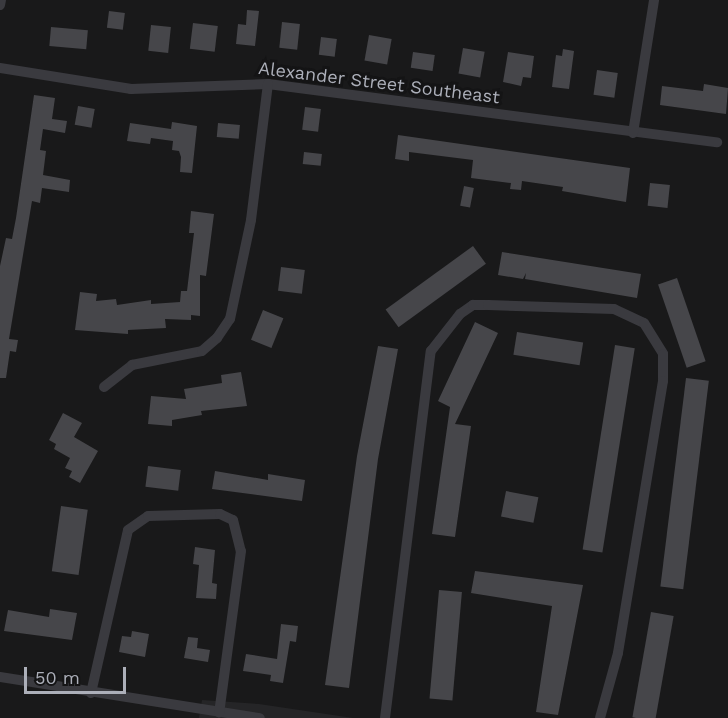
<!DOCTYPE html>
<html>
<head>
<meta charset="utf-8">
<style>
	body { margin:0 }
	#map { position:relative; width:728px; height:718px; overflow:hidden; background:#19191a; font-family:"Work Sans",sans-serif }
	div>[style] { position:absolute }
	.built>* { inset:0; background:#252527 }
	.building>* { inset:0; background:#46464a; transform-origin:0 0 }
	.minor>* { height:10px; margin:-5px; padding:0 5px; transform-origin:5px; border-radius:5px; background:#3a3a3f }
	span { translate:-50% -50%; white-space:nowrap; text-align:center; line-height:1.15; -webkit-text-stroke:6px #141415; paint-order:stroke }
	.street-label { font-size:18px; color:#acafb9 }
	.scale { position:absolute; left:24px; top:667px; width:102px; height:27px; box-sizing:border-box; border:3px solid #acafb9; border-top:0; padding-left:8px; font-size:18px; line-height:21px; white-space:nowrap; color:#acafb9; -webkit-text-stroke:4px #141415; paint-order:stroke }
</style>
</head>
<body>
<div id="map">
	<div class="built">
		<i style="clip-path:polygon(202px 700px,259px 704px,353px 718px,199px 718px)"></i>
	</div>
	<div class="building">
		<i style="clip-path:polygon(247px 10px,259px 11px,255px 46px,236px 44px,238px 24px,246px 25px)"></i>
		<i style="left:109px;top:11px;width:16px;height:17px;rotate:7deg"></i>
		<i style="left:282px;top:22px;width:18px;height:26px;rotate:6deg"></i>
		<i style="left:193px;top:23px;width:25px;height:26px;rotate:7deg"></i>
		<i style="left:151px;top:25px;width:20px;height:26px;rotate:6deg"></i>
		<i style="left:51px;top:27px;width:37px;height:19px;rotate:5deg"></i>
		<i style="left:369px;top:35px;width:23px;height:26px;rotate:10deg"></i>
		<i style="left:321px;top:37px;width:16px;height:18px;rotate:7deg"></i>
		<i style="left:463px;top:48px;width:22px;height:26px;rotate:10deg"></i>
		<i style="clip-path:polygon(563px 49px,574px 51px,569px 89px,552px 87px,556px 55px,562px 56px)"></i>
		<i style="left:413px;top:52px;width:22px;height:16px;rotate:8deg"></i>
		<i style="clip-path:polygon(508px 52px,534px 56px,531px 78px,523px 77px,521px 86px,503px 82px)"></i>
		<i style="left:597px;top:70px;width:21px;height:25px;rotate:8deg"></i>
		<i style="clip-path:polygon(704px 84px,728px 88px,726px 114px,660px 105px,662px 86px,703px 91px)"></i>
		<i style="clip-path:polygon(34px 95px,55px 98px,52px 119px,67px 121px,65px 133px,43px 129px,40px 150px,46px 151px,43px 175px,70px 180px,69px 192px,42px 188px,40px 203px,32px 201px,9px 339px,18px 340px,16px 352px,10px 351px,6px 378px,0 378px,0 266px,6px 238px,12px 239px,16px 218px)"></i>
		<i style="left:78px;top:106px;width:17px;height:19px;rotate:10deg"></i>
		<i style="left:305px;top:107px;width:16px;height:23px;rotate:7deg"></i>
		<i style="clip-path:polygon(172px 122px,197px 126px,192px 173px,180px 172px,181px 157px,179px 151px,172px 150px,173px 141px,151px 138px,150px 144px,127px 141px,130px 123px,171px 129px)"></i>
		<i style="left:218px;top:123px;width:22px;height:14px;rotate:5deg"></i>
		<i style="clip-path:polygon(398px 135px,630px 168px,626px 202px,562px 191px,563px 187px,522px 181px,521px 190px,510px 189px,511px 183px,471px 178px,473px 160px,409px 152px,409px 161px,395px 159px)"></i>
		<i style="left:304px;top:152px;width:18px;height:12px;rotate:6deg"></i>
		<i style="left:650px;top:183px;width:20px;height:23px;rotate:6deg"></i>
		<i style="left:464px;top:186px;width:10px;height:20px;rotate:11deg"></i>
		<i style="clip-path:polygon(191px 211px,214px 214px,206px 276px,200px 275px,200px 316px,191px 315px,191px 320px,165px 319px,166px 328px,128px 330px,128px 334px,75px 330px,80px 292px,97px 294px,96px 301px,116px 299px,117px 305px,151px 300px,151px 304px,180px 302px,181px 291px,187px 291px,194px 233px,189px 233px)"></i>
		<i style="left:473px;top:246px;width:22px;height:108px;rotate:54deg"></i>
		<i style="clip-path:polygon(502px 252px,641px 274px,637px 298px,525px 279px,526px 273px,523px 279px,498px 275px)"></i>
		<i style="left:281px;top:267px;width:24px;height:24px;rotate:7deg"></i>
		<i style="left:677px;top:278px;width:88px;height:20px;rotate:71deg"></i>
		<i style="left:263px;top:310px;width:22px;height:32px;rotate:22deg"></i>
		<i style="clip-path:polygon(475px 322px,498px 333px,455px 424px,471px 426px,455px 537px,432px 534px,450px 407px,438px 401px)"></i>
		<i style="left:517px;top:332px;width:67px;height:23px;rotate:9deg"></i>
		<i style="left:615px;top:345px;width:20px;height:207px;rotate:9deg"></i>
		<i style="clip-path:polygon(378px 346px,398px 349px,378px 459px,349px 688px,325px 685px,357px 456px)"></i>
		<i style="clip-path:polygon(241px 372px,247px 406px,201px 411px,202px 415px,172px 420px,172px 426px,148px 424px,151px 396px,186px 399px,184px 389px,222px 383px,221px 375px)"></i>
		<i style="left:686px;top:378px;width:23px;height:210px;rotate:7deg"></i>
		<i style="clip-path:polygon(63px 413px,82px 423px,74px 437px,98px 451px,80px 483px,69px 477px,72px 471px,65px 468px,70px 458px,54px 449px,56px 444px,49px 440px)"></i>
		<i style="left:148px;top:466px;width:33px;height:21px;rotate:7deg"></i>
		<i style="clip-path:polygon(215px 471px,268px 480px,268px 474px,305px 480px,302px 501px,212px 489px)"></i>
		<i style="left:506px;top:491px;width:33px;height:26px;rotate:11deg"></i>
		<i style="left:61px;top:506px;width:27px;height:66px;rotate:8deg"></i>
		<i style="clip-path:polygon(195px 547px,215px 550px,212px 583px,217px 584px,216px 599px,196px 598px,199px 565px,193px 564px)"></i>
		<i style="clip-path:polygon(475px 571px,583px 585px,558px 715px,536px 712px,552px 606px,471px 593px)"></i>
		<i style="left:439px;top:590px;width:23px;height:109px;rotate:5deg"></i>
		<i style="clip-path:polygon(50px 609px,77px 613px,72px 640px,4px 631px,8px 610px,49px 617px)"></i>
		<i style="left:651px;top:612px;width:23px;height:107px;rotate:10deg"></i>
		<i style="clip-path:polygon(281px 624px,298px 626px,296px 642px,290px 641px,283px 683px,270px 681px,271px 675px,243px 671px,246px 654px,277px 659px)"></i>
		<i style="clip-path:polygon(132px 631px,149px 634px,145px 657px,119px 652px,122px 636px,131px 637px)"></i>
		<i style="clip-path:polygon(188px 637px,198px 638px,197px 648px,210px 650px,208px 662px,184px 658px)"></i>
	</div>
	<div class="minor">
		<i style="left:0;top:5px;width:5px;rotate:-79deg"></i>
		<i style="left:0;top:68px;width:133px;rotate:9.1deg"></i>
		<i style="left:131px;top:89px;width:137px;rotate:-2.1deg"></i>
		<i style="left:268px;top:84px;width:453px;rotate:7.4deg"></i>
		<i style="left:633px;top:133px;width:135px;rotate:-81deg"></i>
		<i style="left:104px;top:387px;width:36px;rotate:-38deg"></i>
		<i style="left:132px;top:365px;width:71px;rotate:-11.3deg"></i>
		<i style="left:202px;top:351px;width:20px;rotate:-41deg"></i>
		<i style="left:217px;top:338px;width:23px;rotate:-56deg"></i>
		<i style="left:230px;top:319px;width:101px;rotate:-78deg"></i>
		<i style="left:251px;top:220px;width:137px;rotate:-82.9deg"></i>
		<i style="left:0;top:677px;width:263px;rotate:9deg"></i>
		<i style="left:91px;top:693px;width:167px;rotate:-77.2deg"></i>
		<i style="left:128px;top:530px;width:24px;rotate:-35deg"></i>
		<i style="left:148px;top:516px;width:72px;rotate:-1.6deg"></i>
		<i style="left:220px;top:514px;width:14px;rotate:25deg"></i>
		<i style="left:233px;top:520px;width:32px;rotate:76deg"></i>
		<i style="left:241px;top:551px;width:163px;rotate:97.7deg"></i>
		<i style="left:385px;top:718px;width:370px;rotate:-82.9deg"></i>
		<i style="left:431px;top:351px;width:47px;rotate:-51.9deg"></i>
		<i style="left:460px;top:314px;width:16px;rotate:-35deg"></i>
		<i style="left:473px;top:305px;width:15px"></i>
		<i style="left:488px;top:305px;width:126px;rotate:1.8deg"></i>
		<i style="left:614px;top:309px;width:33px;rotate:25deg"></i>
		<i style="left:644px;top:323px;width:36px;rotate:58deg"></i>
		<i style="left:663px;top:354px;width:27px;rotate:90deg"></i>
		<i style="left:663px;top:381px;width:276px;rotate:99.4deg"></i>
		<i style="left:618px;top:653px;width:67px;rotate:105.5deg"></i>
	</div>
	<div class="street-label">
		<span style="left:379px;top:83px;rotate:7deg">Alexander Street Southeast</span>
	</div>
	<div class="scale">50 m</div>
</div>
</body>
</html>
